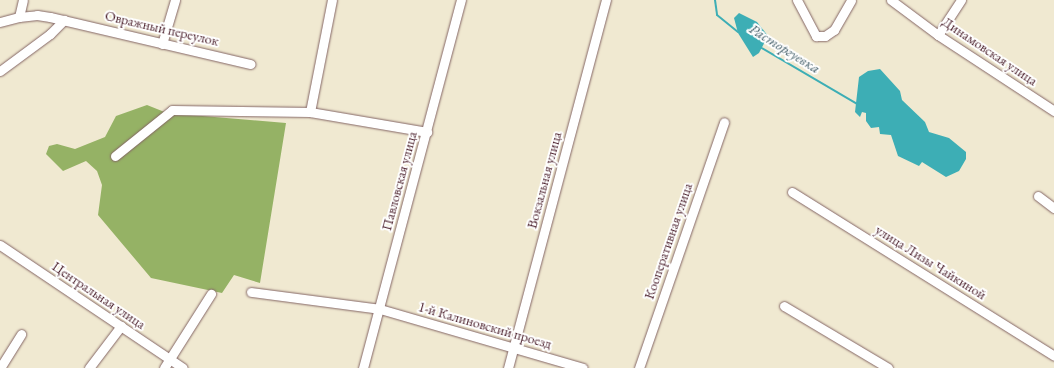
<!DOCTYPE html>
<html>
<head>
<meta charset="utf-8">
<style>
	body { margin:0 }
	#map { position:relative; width:1054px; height:368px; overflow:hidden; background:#f0e9d1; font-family:"EB Garamond",serif }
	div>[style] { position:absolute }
	.forest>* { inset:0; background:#95b265 }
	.water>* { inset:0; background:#3daeb5 }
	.stream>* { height:2px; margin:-1px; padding:0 1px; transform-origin:1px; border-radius:1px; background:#3daeb5 }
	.roads { filter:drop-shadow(0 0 1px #846665) drop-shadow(0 0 1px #846665) }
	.minor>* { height:9px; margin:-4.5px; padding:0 4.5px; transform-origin:4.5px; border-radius:4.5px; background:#fff }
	span { translate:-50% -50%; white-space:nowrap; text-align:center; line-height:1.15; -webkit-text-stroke:4px #fff; paint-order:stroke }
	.street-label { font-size:14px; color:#4a1f2b }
	.water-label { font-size:15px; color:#445f69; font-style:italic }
</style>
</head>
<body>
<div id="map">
	<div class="forest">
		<i style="clip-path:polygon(147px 105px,167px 113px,286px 123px,260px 283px,234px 275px,222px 293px,151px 278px,98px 215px,102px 185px,97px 171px,86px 161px,63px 171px,46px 154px,49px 146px,57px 144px,75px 149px,105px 137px,116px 116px)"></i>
	</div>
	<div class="water">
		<i style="clip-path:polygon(739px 13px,757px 22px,768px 36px,759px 53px,753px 57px,738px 33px,734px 18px)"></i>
		<i style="clip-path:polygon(880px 69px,900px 91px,902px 100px,925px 122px,929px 132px,949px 138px,966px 152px,966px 159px,959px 171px,946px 177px,922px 162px,919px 166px,898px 156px,891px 135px,880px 134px,879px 127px,871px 128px,866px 121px,866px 113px,862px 112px,860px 117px,855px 112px,859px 77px,868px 71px)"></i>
	</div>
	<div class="stream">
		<i style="left:715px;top:0;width:15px;rotate:82deg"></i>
		<i style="left:717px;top:15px;width:27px;rotate:39deg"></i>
		<i style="left:760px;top:47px;width:113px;rotate:30.4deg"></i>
	</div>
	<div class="roads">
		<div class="minor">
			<i style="left:797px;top:0;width:41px;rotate:62.2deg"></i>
			<i style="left:816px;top:36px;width:9px"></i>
			<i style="left:825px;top:36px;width:11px;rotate:-34deg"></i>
			<i style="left:834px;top:30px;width:34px;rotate:-60deg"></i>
			<i style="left:891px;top:0;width:59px;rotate:36.7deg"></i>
			<i style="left:938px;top:35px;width:139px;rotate:33.2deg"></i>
			<i style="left:19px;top:17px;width:18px;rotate:-6deg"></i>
			<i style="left:37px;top:15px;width:13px;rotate:9deg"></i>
			<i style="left:50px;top:17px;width:206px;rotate:13.2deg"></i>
			<i style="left:0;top:22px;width:20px;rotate:-15deg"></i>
			<i style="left:19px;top:17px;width:17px;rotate:-77deg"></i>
			<i style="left:938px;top:35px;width:42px;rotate:-56.7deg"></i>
			<i style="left:162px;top:44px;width:46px;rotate:-73.5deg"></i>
			<i style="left:0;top:71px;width:62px;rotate:-36.5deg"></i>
			<i style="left:50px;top:34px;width:20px;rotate:-45deg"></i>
			<i style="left:310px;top:112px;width:114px;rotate:-78.9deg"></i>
			<i style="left:115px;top:156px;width:73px;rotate:-38.9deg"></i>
			<i style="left:172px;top:110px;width:138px;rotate:0.8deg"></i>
			<i style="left:310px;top:112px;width:119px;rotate:9.7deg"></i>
			<i style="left:792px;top:192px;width:309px;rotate:32deg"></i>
			<i style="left:1038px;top:196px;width:20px;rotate:37deg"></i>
			<i style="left:0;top:245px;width:220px;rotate:33.9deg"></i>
			<i style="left:251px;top:292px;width:130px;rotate:7.5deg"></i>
			<i style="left:380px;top:309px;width:211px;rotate:16.2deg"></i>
			<i style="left:784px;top:306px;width:121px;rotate:30.8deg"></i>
			<i style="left:0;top:368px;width:40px;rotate:-58deg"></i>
			<i style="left:89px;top:368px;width:53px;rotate:-52.7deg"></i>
			<i style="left:164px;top:368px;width:88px;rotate:-57.6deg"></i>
			<i style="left:363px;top:368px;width:381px;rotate:-75.1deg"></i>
			<i style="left:508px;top:368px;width:381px;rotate:-75.1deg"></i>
			<i style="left:639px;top:368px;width:260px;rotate:-70.9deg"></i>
		</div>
	</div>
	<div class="street-label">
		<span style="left:162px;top:28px;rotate:13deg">Овражный переулок</span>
		<span style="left:990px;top:51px;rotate:34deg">Динамовская улица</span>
		<span style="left:544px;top:180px;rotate:-75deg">Вокзальная улица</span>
		<span style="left:399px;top:181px;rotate:-75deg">Павловская улица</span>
		<span style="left:668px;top:241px;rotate:-71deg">Кооперативная улица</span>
		<span style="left:931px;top:262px;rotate:32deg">улица Лизы Чайкиной</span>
		<span style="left:99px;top:295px;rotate:34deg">Центральная улица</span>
		<span style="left:485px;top:325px;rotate:16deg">1-й Калиновский проезд</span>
	</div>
	<div class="water-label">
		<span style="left:785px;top:48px;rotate:32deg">Расторгуевка</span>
	</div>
</div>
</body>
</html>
